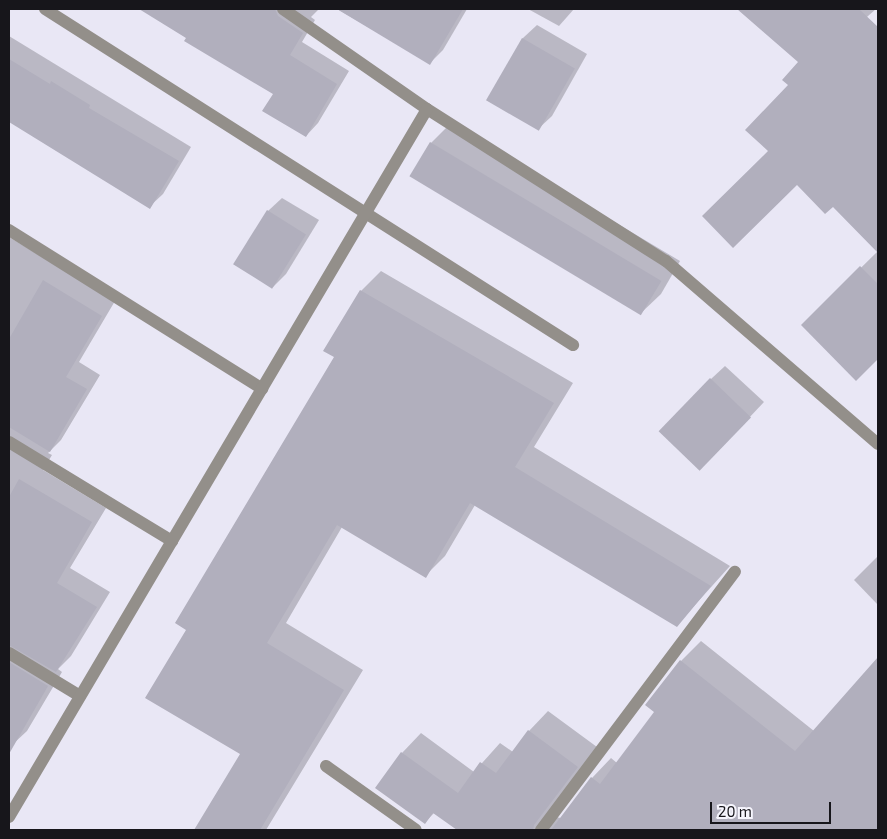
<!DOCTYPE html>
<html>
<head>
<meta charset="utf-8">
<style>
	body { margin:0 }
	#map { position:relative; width:887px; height:839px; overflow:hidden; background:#e9e7f5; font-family:"Exo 2",sans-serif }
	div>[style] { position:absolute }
	.shadow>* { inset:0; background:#0003 }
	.building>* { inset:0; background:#b1afbd; transform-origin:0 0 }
	.street>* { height:12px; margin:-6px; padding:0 6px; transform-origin:6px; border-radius:6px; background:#938f8a }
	span { translate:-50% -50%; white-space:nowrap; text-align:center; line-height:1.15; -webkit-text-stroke:4.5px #f6f5fd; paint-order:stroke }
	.frame { position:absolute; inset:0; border:10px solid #17161b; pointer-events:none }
	.scale { position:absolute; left:710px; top:802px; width:121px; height:22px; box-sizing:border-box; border:2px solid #17161b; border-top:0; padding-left:6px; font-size:15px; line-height:18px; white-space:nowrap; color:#17161b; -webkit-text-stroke:4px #f6f5fd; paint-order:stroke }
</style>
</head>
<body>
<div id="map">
	<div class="shadow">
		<i style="clip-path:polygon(142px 9px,319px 9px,311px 17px,315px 20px,302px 42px,349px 71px,318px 123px,306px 136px,274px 94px)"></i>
		<i style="clip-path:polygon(337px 9px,467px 9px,443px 50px,430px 63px)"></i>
		<i style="clip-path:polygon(528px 9px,574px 9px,559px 26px)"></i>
		<i style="clip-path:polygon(739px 9px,876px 9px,851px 31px,853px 39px,878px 61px,878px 357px,856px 379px,803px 325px,878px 251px,833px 205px,770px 151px,790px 84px,800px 62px)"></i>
		<i style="clip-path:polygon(537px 25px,587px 54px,552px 116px,538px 129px,488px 100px,523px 38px)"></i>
		<i style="clip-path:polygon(9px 36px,191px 147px,163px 194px,149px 207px,9px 121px)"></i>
		<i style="clip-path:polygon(450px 124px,680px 261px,661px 294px,641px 313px,431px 143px)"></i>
		<i style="clip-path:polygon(282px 198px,319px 220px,286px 274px,273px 287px,268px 211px)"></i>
		<i style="clip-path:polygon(9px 237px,115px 301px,79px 362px,100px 375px,61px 440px,48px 453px,52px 455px,43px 470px,106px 508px,70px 568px,110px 592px,71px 656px,58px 669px,62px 672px,27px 731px,12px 745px,9px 743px)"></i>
		<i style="clip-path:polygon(381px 271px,573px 383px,534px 447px,730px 566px,677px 625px,475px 505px,445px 556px,425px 576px,342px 527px,286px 623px,363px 670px,266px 830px,196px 830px,242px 753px,188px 629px,336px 357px,361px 291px)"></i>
		<i style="clip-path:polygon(725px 366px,764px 402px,714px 455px,711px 379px)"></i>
		<i style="clip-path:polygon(878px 556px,878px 605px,854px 580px)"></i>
		<i style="clip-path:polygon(701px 641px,814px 731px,878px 659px,878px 830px,460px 830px,434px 813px,425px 822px,402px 753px,421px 733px,474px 772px,500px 743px,513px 752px,529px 731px,548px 711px,597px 747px,555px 817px,561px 818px,592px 778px,611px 758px,617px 763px,656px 712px,647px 705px,681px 661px)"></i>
	</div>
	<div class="building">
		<i style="clip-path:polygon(139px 9px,275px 9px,278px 16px,303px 33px,290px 55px,337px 84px,306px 137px,262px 111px,273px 94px,184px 41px,186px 38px)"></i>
		<i style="clip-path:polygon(337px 9px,463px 9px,430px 65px)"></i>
		<i style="clip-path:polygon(737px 9px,859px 9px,878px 27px,878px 253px,833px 207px,825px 214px,797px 185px,733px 248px,702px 216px,768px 151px,745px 130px,788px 85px,782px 80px,798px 62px)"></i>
		<i style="left:522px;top:38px;width:61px;height:72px;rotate:30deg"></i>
		<i style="clip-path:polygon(9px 59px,50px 84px,51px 81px,90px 105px,89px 108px,179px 161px,150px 209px,9px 122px)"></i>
		<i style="left:430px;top:142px;width:270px;height:40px;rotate:31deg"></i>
		<i style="left:267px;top:210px;width:46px;height:64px;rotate:32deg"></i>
		<i style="clip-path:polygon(860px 266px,878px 284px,878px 359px,856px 381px,801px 325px)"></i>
		<i style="clip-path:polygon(43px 280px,102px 316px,66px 377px,87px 389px,50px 452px,9px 427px,9px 339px)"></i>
		<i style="clip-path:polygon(360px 290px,554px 403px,515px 467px,711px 586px,677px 627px,470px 503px,426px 578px,337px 525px,267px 643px,344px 690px,260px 830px,194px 830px,240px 754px,145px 698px,186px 630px,175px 623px,334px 357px,323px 351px)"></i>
		<i style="left:710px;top:378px;width:57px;height:74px;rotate:44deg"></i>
		<i style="clip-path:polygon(19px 479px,92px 522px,57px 583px,97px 607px,56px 672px,9px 645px,9px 497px)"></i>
		<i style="clip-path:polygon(878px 657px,878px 830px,551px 830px,591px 777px,600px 784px,654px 712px,645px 705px,680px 660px,795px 751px)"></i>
		<i style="clip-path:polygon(9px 662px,48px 686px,9px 754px)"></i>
		<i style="clip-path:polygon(528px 730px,578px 767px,534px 825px,533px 830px,457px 830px,433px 813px,425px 824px,375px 788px,401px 752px,458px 793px,480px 762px,496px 773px)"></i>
	</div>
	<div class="street">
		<i style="left:45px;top:9px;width:626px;rotate:32.47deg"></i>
		<i style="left:283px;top:9px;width:175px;rotate:34.8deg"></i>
		<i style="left:427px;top:109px;width:283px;rotate:32.5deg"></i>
		<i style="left:666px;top:261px;width:280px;rotate:40.8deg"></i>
		<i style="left:9px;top:230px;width:299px;rotate:32.1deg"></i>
		<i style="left:9px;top:442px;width:191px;rotate:31.3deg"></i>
		<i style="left:9px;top:653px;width:83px;rotate:31.2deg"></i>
		<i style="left:326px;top:766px;width:110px;rotate:35.4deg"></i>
		<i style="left:9px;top:817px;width:822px;rotate:-59.44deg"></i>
		<i style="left:541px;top:830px;width:323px;rotate:-53.1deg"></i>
	</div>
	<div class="frame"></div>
	<div class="scale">20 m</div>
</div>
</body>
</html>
